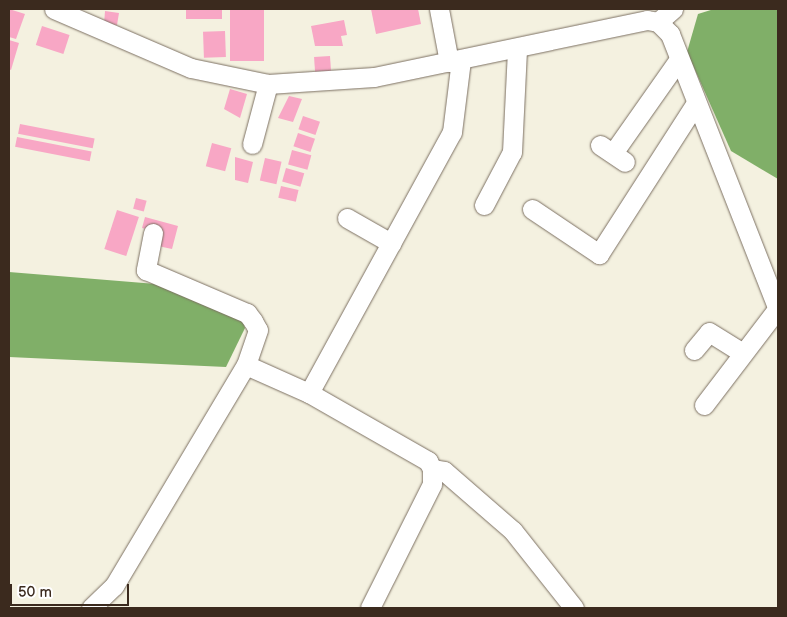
<!DOCTYPE html>
<html>
<head>
<meta charset="utf-8">
<style>
	body { margin:0 }
	#map { position:relative; width:787px; height:617px; overflow:hidden; background:#f4f1e0; font-family:"Balsamiq Sans",sans-serif }
	div>[style] { position:absolute }
	.forest>* { inset:0; background:#80af68 }
	.building>* { inset:0; background:#f8a7c5; transform-origin:0 0 }
	.roads { filter:drop-shadow(0 0 1px #7c7062) drop-shadow(0 0 1px #7c7062) }
	.minor>* { height:19px; margin:-9.5px; padding:0 9.5px; transform-origin:9.5px; border-radius:9.5px; background:#fff }
	span { translate:-50% -50%; white-space:nowrap; text-align:center; line-height:1.15; -webkit-text-stroke:4px #fff; paint-order:stroke }
	.frame { position:absolute; inset:0; border:10px solid #3b2a1e; pointer-events:none }
	.scale { position:absolute; left:10px; top:584px; width:119px; height:22px; box-sizing:border-box; border:2px solid #3b2a1e; border-top:0; padding-left:6px; font-size:15px; line-height:18px; white-space:nowrap; color:#3b2a1e; -webkit-text-stroke:4px #fff; paint-order:stroke }
</style>
</head>
<body>
<div id="map">
	<div class="forest">
		<i style="clip-path:polygon(714px 9px,778px 9px,778px 179px,731px 151px,687px 52px,698px 14px)"></i>
		<i style="clip-path:polygon(9px 272px,156px 284px,242px 318px,245px 328px,226px 367px,9px 357px)"></i>
	</div>
	<div class="building">
		<i style="clip-path:polygon(9px 9px,25px 14px,16px 39px,9px 37px)"></i>
		<i style="left:186px;top:9px;width:36px;height:10px"></i>
		<i style="left:230px;top:9px;width:34px;height:52px"></i>
		<i style="clip-path:polygon(371px 9px,418px 9px,421px 24px,376px 34px)"></i>
		<i style="clip-path:polygon(105px 11px,119px 13px,117px 25px,104px 24px)"></i>
		<i style="clip-path:polygon(344px 20px,347px 35px,341px 36px,343px 46px,315px 46px,311px 26px)"></i>
		<i style="left:42px;top:26px;width:29px;height:20px;rotate:18deg"></i>
		<i style="left:225px;top:31px;width:26px;height:22px;rotate:88deg"></i>
		<i style="clip-path:polygon(9px 40px,19px 43px,11px 70px,9px 69px)"></i>
		<i style="left:330px;top:56px;width:15px;height:16px;rotate:86deg"></i>
		<i style="clip-path:polygon(230px 89px,247px 94px,240px 118px,224px 109px)"></i>
		<i style="clip-path:polygon(289px 96px,302px 99px,293px 122px,278px 118px)"></i>
		<i style="left:303px;top:116px;width:18px;height:14px;rotate:19deg"></i>
		<i style="left:20px;top:124px;width:76px;height:10px;rotate:11deg"></i>
		<i style="left:298px;top:133px;width:18px;height:14px;rotate:19deg"></i>
		<i style="left:17px;top:137px;width:76px;height:10px;rotate:11deg"></i>
		<i style="left:212px;top:143px;width:20px;height:24px;rotate:15deg"></i>
		<i style="left:292px;top:150px;width:20px;height:15px;rotate:15deg"></i>
		<i style="clip-path:polygon(235px 157px,253px 162px,248px 183px,235px 180px)"></i>
		<i style="left:265px;top:158px;width:17px;height:23px;rotate:13deg"></i>
		<i style="left:286px;top:168px;width:19px;height:14px;rotate:16deg"></i>
		<i style="left:281px;top:186px;width:18px;height:12px;rotate:13deg"></i>
		<i style="left:136px;top:198px;width:11px;height:11px;rotate:15deg"></i>
		<i style="left:117px;top:210px;width:23px;height:41px;rotate:18deg"></i>
		<i style="clip-path:polygon(145px 217px,178px 226px,172px 249px,158px 246px,161px 233px,142px 228px)"></i>
	</div>
	<div class="roads">
		<div class="minor">
			<i style="left:54px;top:9px;width:149px;rotate:23.3deg"></i>
			<i style="left:191px;top:68px;width:79px;rotate:11.7deg"></i>
			<i style="left:268px;top:84px;width:106px;rotate:-3.8deg"></i>
			<i style="left:374px;top:77px;width:279px;rotate:-11.8deg"></i>
			<i style="left:647px;top:20px;width:11px;rotate:10deg"></i>
			<i style="left:658px;top:22px;width:17px;rotate:45deg"></i>
			<i style="left:670px;top:34px;width:296px;rotate:68.6deg"></i>
			<i style="left:439px;top:9px;width:54px;rotate:79.3deg"></i>
			<i style="left:658px;top:22px;width:20px;rotate:-41deg"></i>
			<i style="left:252px;top:144px;width:62px;rotate:-75.1deg"></i>
			<i style="left:600px;top:145px;width:30px;rotate:34deg"></i>
			<i style="left:613px;top:153px;width:115px;rotate:-54.9deg"></i>
			<i style="left:484px;top:205px;width:60px;rotate:-62.2deg"></i>
			<i style="left:512px;top:152px;width:104px;rotate:-87.2deg"></i>
			<i style="left:532px;top:209px;width:81px;rotate:33.9deg"></i>
			<i style="left:599px;top:254px;width:179px;rotate:-57.3deg"></i>
			<i style="left:347px;top:218px;width:51px;rotate:29.6deg"></i>
			<i style="left:153px;top:233px;width:38px;rotate:101deg"></i>
			<i style="left:146px;top:270px;width:110px;rotate:23.1deg"></i>
			<i style="left:247px;top:313px;width:10px;rotate:53deg"></i>
			<i style="left:253px;top:321px;width:10px;rotate:61deg"></i>
			<i style="left:258px;top:330px;width:37px;rotate:109deg"></i>
			<i style="left:694px;top:350px;width:23px;rotate:-50deg"></i>
			<i style="left:709px;top:332px;width:39px;rotate:32deg"></i>
			<i style="left:309px;top:393px;width:298px;rotate:-61.3deg"></i>
			<i style="left:452px;top:132px;width:73px;rotate:-82.9deg"></i>
			<i style="left:704px;top:405px;width:122px;rotate:-52.7deg"></i>
			<i style="left:432px;top:469px;width:12px;rotate:9deg"></i>
			<i style="left:444px;top:471px;width:91px;rotate:41deg"></i>
			<i style="left:513px;top:531px;width:98px;rotate:51.6deg"></i>
			<i style="left:91px;top:608px;width:32px;rotate:-44deg"></i>
			<i style="left:114px;top:586px;width:257px;rotate:-59.2deg"></i>
			<i style="left:246px;top:365px;width:69px;rotate:24deg"></i>
			<i style="left:309px;top:393px;width:137px;rotate:29.7deg"></i>
			<i style="left:428px;top:461px;width:9px;rotate:63deg"></i>
			<i style="left:432px;top:469px;width:15px;rotate:90deg"></i>
			<i style="left:432px;top:484px;width:139px;rotate:116.6deg"></i>
		</div>
	</div>
	<div class="frame"></div>
	<div class="scale">50 m</div>
</div>
</body>
</html>
